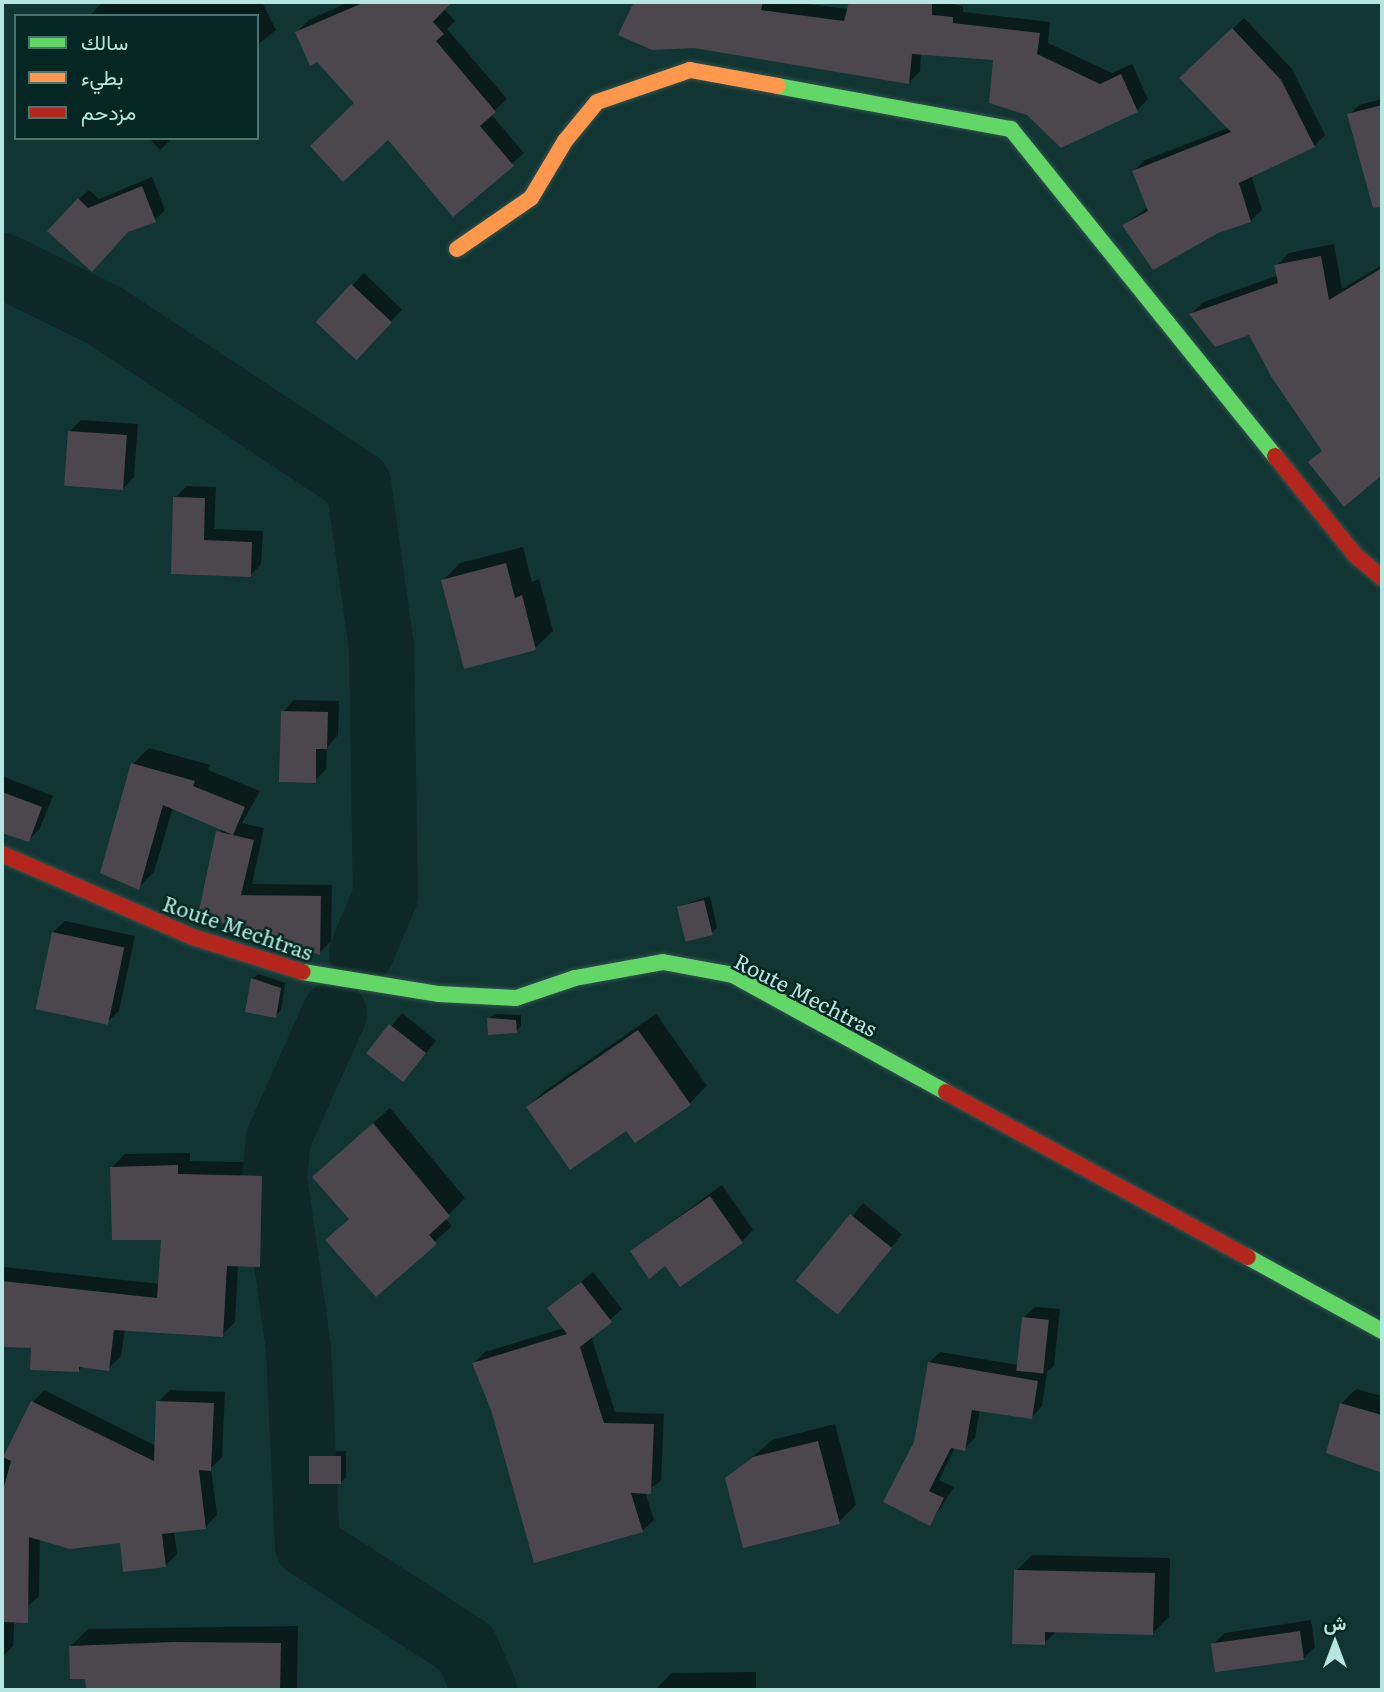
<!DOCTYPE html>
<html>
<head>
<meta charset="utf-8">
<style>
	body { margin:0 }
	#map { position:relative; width:1384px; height:1692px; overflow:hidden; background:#113532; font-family:Literata,Vazirmatn,serif }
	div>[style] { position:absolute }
	.shadow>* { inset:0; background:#0007; transform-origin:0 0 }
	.river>* { height:65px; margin:-32.5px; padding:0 32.5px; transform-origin:32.5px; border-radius:32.5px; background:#0d2825 }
	.building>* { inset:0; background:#4c464d; transform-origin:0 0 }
	.roads { filter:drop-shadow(0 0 2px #31524f) drop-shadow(0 0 2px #31524f) }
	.fast>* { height:16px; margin:-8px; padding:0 8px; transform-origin:8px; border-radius:8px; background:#63d668 }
	.slow>* { height:16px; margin:-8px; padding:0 8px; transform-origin:8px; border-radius:8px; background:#ff974d }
	.jam>* { height:16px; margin:-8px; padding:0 8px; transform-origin:8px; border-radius:8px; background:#b3261e }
	span { translate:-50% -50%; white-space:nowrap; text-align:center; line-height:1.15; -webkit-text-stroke:5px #042724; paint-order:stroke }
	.street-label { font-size:21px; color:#b6e6e0 }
	.frame { position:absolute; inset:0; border:4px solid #b6e6e0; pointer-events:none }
	.legend { position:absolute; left:14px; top:14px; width:245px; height:126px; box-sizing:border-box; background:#042724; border:2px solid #4b736f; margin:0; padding:9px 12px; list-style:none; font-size:21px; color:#b6e6e0 }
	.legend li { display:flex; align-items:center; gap:14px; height:35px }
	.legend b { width:35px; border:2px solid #4b736f }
	.north { position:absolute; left:1300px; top:1608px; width:70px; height:70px; -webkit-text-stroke:5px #042724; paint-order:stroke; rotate:0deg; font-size:19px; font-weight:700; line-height:28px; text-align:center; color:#b6e6e0 }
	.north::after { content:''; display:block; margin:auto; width:24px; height:32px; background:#b6e6e0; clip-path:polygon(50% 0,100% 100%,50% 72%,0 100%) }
</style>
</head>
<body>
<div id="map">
	<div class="shadow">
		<i style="clip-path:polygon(103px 2px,262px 2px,276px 30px,257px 45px,257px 16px,89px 16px)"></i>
		<i style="clip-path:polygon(349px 2px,450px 2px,444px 9px,455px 21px,447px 29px,507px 99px,491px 114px,524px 153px,453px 215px,297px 32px,309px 20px)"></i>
		<i style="clip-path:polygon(636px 2px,790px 2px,849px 9px,851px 2px,942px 2px,963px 6px,963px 12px,1050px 22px,1048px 43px,1112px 73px,1132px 64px,1148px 99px,1137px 110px,995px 58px,921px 52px,920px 71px,909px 83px,621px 34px)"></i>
		<i style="clip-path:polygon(1244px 18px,1292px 69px,1325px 135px,1314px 146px,1251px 175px,1262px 210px,1250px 221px,1124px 225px,1148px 207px,1134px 171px,1145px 160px,1228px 128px,1181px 78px)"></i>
		<i style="clip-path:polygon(1382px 99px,1382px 167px,1365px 171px,1349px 115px,1359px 105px)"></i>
		<i style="clip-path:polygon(149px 138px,172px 138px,160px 150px)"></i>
		<i style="clip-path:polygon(152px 177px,165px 210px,155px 220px,129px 230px,102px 259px,79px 199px,89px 190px,99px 199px)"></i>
		<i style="clip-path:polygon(1334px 244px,1342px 289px,1382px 265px,1382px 473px,1344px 504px,1311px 462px,1323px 450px,1250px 332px,1191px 314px,1204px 302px,1278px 275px,1276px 266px,1289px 253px)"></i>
		<i style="left:364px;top:273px;width:53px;height:67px;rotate:44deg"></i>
		<i style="clip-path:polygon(81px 420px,138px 424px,134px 477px,123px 489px,69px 432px)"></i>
		<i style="clip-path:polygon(187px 486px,216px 487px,214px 529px,263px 531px,261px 564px,250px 576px,173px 573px,175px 498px)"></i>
		<i style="clip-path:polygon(523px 547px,532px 582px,539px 579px,553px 631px,535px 648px,443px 580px,460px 563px)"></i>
		<i style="clip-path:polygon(294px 700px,339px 701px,338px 735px,327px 747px,326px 769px,315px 781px,283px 712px)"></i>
		<i style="clip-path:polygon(149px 748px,210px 765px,208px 770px,260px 791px,242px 823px,264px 828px,252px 884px,332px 885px,331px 941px,319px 953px,199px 914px,222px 828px,173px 807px,154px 872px,138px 888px,133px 764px)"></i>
		<i style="clip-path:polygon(2px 776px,53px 796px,40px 828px,29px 840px,2px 832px)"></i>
		<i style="clip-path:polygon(710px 896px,717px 928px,712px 933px,678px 907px)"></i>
		<i style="clip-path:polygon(65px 921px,135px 936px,119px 1011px,107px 1022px,53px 932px)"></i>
		<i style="clip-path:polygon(258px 974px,285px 983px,281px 1010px,275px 1016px,252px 979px)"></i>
		<i style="left:402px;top:1013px;width:44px;height:52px;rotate:39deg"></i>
		<i style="clip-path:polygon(494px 1014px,521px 1015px,521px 1026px,516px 1031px,489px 1019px)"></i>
		<i style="clip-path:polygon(656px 1014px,707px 1086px,690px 1103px,627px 1128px,528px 1107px,546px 1090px)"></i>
		<i style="clip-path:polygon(390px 1108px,465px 1198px,445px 1218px,452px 1226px,376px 1295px,327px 1240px,350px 1218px,331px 1161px)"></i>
		<i style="clip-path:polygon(190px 1153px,190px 1161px,274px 1163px,272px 1252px,259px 1265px,238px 1265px,235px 1322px,222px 1335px,125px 1329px,121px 1356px,108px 1369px,83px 1366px,78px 1371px,33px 1347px,2px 1345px,4px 1267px,160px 1284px,163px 1238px,112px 1167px,125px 1154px)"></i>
		<i style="clip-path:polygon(722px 1185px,753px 1230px,742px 1241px,666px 1264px,632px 1251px)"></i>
		<i style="left:863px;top:1203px;width:50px;height:101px;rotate:39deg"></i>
		<i style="clip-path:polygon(593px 1272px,622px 1309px,591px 1336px,615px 1412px,664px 1414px,661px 1481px,645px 1492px,654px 1520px,642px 1531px,493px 1410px,474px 1363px,485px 1352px,564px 1328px,549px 1308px)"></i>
		<i style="clip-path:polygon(1035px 1307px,1060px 1309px,1054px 1366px,1047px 1372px,1042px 1406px,1032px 1417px,980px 1409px,975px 1438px,964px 1449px,955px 1447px,939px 1480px,954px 1487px,930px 1524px,916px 1443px,929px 1363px,940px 1352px,1018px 1365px,1023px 1318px)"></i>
		<i style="clip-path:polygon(1356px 1389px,1382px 1396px,1382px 1473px,1328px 1452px,1341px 1404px)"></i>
		<i style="clip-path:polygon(44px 1390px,156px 1446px,158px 1402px,170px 1390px,225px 1392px,222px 1457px,211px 1468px,217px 1515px,205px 1527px,174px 1531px,177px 1554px,165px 1566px,121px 1541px,40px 1539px,39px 1596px,27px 1607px,15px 1607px,13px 1646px,2px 1657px,2px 1462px,33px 1402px)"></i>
		<i style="clip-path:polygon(835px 1424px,856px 1505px,839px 1522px,727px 1479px,772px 1440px)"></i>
		<i style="clip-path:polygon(346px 1451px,346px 1477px,341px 1482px,310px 1457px,316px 1452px)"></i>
		<i style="clip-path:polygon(1032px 1555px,1170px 1558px,1169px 1617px,1153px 1633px,1057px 1631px,1044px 1643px,1016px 1571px)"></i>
		<i style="clip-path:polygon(1311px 1620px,1315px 1647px,1304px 1658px,1213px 1644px,1225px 1633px)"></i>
		<i style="clip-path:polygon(298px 1626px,297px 1690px,87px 1690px,87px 1677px,71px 1646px,88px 1629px)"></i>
		<i style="clip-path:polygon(756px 1672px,756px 1690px,655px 1690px,672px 1673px)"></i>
		<i style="clip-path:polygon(1059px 1688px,1132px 1689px,1132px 1690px,1057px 1690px)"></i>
	</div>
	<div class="river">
		<i style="left:2px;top:265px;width:114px;rotate:26.1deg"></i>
		<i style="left:104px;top:315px;width:305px;rotate:33.5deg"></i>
		<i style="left:358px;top:483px;width:165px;rotate:82deg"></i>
		<i style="left:381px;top:646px;width:249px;rotate:89.1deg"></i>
		<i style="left:385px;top:895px;width:62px;rotate:112.8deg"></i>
		<i style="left:334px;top:1013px;width:137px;rotate:114.1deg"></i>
		<i style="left:278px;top:1138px;width:39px;rotate:96deg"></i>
		<i style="left:274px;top:1177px;width:173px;rotate:82deg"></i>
		<i style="left:298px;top:1348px;width:197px;rotate:87.4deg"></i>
		<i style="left:307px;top:1545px;width:189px;rotate:32.9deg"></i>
		<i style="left:466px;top:1648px;width:46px;rotate:66.8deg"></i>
	</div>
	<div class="building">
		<i style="clip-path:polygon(365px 2px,452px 2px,433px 22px,444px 34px,436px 41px,496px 112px,480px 126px,514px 166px,453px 217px,388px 140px,343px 182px,310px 146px,354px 103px,317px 62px,310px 66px,295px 32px)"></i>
		<i style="clip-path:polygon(634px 2px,763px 2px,761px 10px,844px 21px,849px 2px,932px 2px,932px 15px,953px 17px,953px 23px,1040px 33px,1037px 54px,1100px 84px,1121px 74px,1138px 112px,1061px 148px,1027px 115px,989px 103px,993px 60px,912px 54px,909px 84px,694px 48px,652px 50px,618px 35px)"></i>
		<i style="clip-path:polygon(1232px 28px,1281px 80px,1315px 147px,1239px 183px,1251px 222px,1218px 233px,1153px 270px,1122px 225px,1148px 211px,1132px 171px,1231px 132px,1179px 78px)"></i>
		<i style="clip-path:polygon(1382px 105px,1382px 207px,1373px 208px,1347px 114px)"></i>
		<i style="clip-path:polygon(142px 186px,156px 222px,128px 232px,92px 272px,47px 231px,78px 198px,88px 208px)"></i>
		<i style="clip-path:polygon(1321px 256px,1329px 300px,1382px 268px,1382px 475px,1344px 507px,1308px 462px,1322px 451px,1272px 378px,1249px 335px,1215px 347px,1189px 314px,1278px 283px,1274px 265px)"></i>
		<i style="left:351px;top:284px;width:56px;height:52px;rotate:43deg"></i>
		<i style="left:68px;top:431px;width:59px;height:55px;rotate:4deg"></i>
		<i style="clip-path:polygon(173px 497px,205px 498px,204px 540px,252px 542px,251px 577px,171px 574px)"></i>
		<i style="clip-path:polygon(506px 563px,515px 598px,522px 595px,536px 650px,464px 669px,441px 580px)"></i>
		<i style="clip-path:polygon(281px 711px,328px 712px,327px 749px,316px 749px,316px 783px,279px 782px)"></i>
		<i style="clip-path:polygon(131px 763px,195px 781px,193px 786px,245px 807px,233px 835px,163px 805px,139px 890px,100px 873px)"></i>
		<i style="clip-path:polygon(2px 792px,42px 807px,29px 842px,2px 833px)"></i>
		<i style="clip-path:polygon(216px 831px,254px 840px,241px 895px,321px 896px,320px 955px,198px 915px)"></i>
		<i style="left:704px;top:900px;width:36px;height:28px;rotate:76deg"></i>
		<i style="left:52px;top:932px;width:74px;height:79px;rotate:12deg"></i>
		<i style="clip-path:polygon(251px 978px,281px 988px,276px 1018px,245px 1012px)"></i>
		<i style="clip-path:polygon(487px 1018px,516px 1020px,517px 1033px,488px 1035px)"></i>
		<i style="left:389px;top:1024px;width:47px;height:37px;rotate:38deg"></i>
		<i style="clip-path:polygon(638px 1030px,691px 1105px,635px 1143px,626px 1131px,570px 1170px,526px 1107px)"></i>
		<i style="clip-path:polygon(373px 1123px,450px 1216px,429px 1235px,437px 1244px,376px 1297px,325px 1240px,349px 1219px,312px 1177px)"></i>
		<i style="clip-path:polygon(178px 1165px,178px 1174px,262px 1176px,260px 1267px,227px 1266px,223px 1337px,114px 1330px,109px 1371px,79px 1367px,79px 1372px,30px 1370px,31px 1348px,2px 1347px,2px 1281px,157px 1298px,161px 1240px,112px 1240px,110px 1167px)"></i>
		<i style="clip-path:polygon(710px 1196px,743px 1243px,680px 1287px,665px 1266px,649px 1279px,630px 1251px)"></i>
		<i style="left:850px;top:1214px;width:54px;height:86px;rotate:39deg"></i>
		<i style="clip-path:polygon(581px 1282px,612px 1322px,580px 1347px,604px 1423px,654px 1424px,651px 1494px,631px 1493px,643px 1532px,534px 1563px,491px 1410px,472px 1363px,567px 1334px,547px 1308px)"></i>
		<i style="left:1022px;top:1317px;width:27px;height:54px;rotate:6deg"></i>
		<i style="clip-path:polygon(928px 1362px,1038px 1381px,1032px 1419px,972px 1410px,965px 1451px,951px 1448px,929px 1491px,944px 1498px,930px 1526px,883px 1502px,914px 1442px)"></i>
		<i style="clip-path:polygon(31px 1401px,154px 1461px,156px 1401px,214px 1403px,211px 1471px,199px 1470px,206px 1529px,162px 1534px,166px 1567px,123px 1572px,120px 1543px,70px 1549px,29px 1537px,28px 1623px,2px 1622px,2px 1494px,11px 1461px,3px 1457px)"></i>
		<i style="clip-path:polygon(1340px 1403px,1382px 1415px,1382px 1473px,1326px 1453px)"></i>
		<i style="clip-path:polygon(818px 1441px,840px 1524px,743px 1548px,725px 1478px,753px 1457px)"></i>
		<i style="left:341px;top:1456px;width:28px;height:32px;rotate:90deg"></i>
		<i style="clip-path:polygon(1014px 1570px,1155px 1573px,1153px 1635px,1045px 1632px,1045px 1645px,1012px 1644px)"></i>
		<i style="left:1300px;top:1631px;width:29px;height:90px;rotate:82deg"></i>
		<i style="clip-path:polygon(174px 1642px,281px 1643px,280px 1690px,86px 1690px,85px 1679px,70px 1679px,69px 1646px)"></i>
	</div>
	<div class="roads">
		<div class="fast">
			<i style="left:778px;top:86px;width:237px;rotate:10.5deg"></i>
			<i style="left:1011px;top:129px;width:420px;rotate:51.1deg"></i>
			<i style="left:303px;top:972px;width:138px;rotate:9.2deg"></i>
			<i style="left:439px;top:994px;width:77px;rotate:3deg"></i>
			<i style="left:516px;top:998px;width:62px;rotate:-18.7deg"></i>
			<i style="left:575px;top:978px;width:89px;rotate:-10.3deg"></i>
			<i style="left:663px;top:962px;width:71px;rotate:10.5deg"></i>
			<i style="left:733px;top:975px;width:243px;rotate:28.8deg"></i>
			<i style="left:1248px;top:1257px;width:153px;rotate:28.9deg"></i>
		</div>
		<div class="slow">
			<i style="left:457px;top:249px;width:90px;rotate:-34.6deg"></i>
			<i style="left:531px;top:198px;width:66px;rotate:-59.2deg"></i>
			<i style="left:565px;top:141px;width:50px;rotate:-50.6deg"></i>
			<i style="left:597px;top:102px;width:98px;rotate:-19deg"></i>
			<i style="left:690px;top:70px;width:89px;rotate:10.3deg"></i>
		</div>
		<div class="jam">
			<i style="left:1275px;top:456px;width:129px;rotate:51deg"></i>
			<i style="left:1356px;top:556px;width:34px;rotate:40deg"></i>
			<i style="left:2px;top:854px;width:208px;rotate:23.5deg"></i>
			<i style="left:193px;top:937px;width:115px;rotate:17.7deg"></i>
			<i style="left:946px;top:1092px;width:344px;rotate:28.7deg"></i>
		</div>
	</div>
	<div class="street-label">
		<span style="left:238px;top:927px;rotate:19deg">Route Mechtras</span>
		<span style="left:806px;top:994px;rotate:27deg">Route Mechtras</span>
	</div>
	<div class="frame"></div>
	<ul class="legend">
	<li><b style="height:9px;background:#63d668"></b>سالك</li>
	<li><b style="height:9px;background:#ff974d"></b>بطيء</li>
	<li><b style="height:9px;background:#b3261e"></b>مزدحم</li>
	</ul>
	<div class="north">ش</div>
</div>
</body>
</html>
